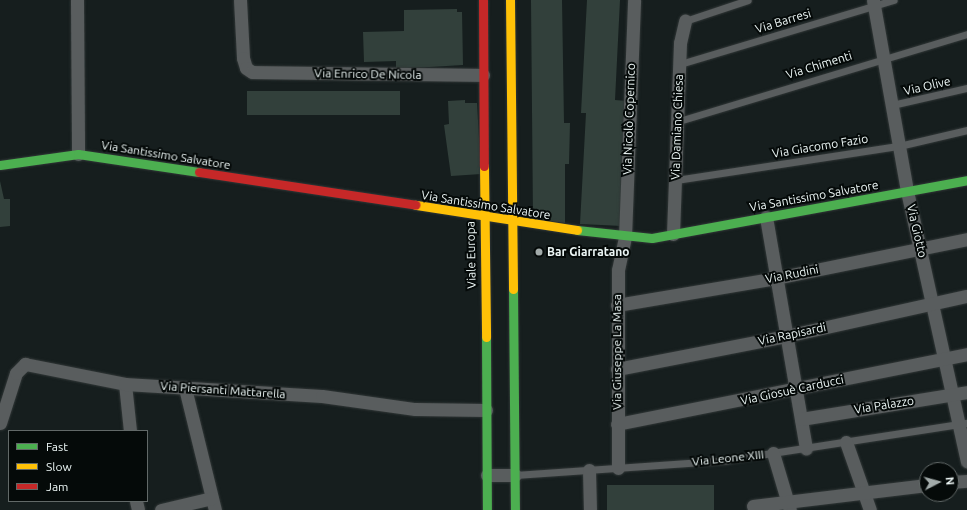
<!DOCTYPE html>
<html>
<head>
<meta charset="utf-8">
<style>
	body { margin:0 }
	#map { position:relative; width:967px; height:510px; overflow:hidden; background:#161e1e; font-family:Ubuntu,sans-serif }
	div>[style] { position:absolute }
	.building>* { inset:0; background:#32403b; transform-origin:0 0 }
	.roads { filter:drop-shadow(0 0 1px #313737) drop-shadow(0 0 1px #313737) }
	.lane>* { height:7px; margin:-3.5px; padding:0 3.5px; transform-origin:3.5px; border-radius:3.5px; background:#595d5e }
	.street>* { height:13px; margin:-6.5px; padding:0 6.5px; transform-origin:6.5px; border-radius:6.5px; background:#595d5e }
	.fast>* { height:9px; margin:-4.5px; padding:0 4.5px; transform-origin:4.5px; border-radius:4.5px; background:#4caf50 }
	.slow>* { height:9px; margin:-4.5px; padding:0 4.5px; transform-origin:4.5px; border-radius:4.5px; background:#ffc107 }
	.jam>* { height:9px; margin:-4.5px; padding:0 4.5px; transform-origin:4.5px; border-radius:4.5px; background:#c62828 }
	.dots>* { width:11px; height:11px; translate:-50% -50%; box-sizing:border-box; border:2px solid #050a09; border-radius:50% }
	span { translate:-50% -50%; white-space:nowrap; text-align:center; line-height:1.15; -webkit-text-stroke:4px #050a09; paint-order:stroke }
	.street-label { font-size:12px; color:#edf7f6 }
	.poi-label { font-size:12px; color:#edf7f6; font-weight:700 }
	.left { translate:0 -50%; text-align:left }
	.legend { position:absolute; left:8px; top:430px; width:140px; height:72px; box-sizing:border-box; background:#050a09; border:1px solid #626968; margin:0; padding:5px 7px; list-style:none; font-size:12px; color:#edf7f6 }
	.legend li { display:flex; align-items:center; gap:8px; height:20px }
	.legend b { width:20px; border:1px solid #626968 }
	.north { position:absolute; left:919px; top:462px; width:40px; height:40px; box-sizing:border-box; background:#050a09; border:1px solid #626968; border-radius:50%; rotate:84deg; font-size:11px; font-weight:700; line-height:16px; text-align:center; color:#edf7f6 }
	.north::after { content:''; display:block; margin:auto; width:14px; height:18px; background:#a2abaa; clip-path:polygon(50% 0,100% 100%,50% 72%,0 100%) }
</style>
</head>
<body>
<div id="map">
	<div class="building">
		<i style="clip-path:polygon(531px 0,562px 0,564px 123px,570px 123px,569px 164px,565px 164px,565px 223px,533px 219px)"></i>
		<i style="clip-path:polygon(587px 0,620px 0,615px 100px,627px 101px,622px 226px,580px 224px,586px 113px,581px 113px)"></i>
		<i style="clip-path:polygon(457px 9px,457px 12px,462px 12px,463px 65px,396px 69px,396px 61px,364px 62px,363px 32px,404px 31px,404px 10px)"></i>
		<i style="left:400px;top:91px;width:24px;height:153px;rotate:90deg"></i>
		<i style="clip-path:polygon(465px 100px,465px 103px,477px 103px,481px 174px,451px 176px,444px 125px,449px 124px,448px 101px)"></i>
		<i style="clip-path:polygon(0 181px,4px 199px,10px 199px,10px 226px,0 227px)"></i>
		<i style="left:607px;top:485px;width:107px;height:25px"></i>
	</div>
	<div class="roads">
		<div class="lane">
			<i style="left:685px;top:21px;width:66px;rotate:-18.4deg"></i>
			<i style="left:680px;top:64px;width:223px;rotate:-16.7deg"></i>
			<i style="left:892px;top:105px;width:77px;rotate:-12.8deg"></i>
			<i style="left:679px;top:121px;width:301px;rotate:-16.8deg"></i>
			<i style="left:676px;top:180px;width:226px;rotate:-8.7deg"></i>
			<i style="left:899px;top:146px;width:70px;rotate:-13.2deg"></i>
			<i style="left:515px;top:475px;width:213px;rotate:-4deg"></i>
			<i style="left:727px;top:460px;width:243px;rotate:-8.8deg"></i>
		</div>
		<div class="street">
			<i style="left:77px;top:0;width:154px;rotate:89.6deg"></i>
			<i style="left:240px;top:0;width:58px;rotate:87deg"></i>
			<i style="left:243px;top:58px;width:10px;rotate:73deg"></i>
			<i style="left:246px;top:68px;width:7px;rotate:34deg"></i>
			<i style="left:252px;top:72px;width:231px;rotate:0.7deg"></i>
			<i style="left:873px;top:0;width:194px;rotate:79.9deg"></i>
			<i style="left:907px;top:191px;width:277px;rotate:77.5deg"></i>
			<i style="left:766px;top:217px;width:235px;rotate:80.2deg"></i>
			<i style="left:673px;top:234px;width:191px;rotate:-87.9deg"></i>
			<i style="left:680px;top:43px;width:23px;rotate:-77deg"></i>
			<i style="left:617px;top:305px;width:161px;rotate:-9.6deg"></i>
			<i style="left:776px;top:278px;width:195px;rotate:-11.5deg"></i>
			<i style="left:617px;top:369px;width:172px;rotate:-11deg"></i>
			<i style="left:786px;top:336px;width:185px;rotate:-12.5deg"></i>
			<i style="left:125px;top:384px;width:47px;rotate:83.9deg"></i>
			<i style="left:185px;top:388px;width:126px;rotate:76.2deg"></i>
			<i style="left:801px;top:419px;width:168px;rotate:-9.2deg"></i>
			<i style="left:0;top:423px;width:52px;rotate:-72.3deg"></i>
			<i style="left:16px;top:373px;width:13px;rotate:-45deg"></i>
			<i style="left:25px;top:364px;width:102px;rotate:11.3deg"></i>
			<i style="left:125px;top:384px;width:197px;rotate:3.5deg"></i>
			<i style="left:322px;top:396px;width:94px;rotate:8deg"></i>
			<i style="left:415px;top:409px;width:71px;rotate:0.8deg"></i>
			<i style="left:617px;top:424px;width:357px;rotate:-11.3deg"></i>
			<i style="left:846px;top:442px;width:72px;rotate:70.6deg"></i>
			<i style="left:773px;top:453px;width:59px;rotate:73.4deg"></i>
			<i style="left:618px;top:468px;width:198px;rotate:-90deg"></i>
			<i style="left:618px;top:270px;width:34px;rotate:-78deg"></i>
			<i style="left:625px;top:237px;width:237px;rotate:-87.8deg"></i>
			<i style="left:589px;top:470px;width:40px;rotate:88.6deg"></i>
			<i style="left:487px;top:475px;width:28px"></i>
			<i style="left:951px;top:482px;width:16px;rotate:-4deg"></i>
			<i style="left:136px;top:501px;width:9px;rotate:77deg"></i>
			<i style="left:753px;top:506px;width:175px;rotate:-6.9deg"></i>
			<i style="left:161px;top:510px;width:52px;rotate:-13.2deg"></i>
		</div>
		<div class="fast">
			<i style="left:0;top:165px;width:79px;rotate:-8deg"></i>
			<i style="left:78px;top:154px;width:122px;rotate:8.5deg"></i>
			<i style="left:577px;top:230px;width:75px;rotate:6.1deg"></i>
			<i style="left:652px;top:238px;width:320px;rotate:-10.4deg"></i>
			<i style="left:513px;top:289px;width:221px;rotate:89.5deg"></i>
			<i style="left:486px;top:337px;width:173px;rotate:89.7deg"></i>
		</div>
		<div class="slow">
			<i style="left:510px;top:0;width:289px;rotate:89.4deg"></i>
			<i style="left:484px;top:166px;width:171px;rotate:89.3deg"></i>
			<i style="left:416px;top:205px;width:163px;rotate:8.8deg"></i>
		</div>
		<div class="jam">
			<i style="left:483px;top:0;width:166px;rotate:89.7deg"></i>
			<i style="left:199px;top:172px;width:219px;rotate:8.6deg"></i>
		</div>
	</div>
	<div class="dots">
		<i style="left:539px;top:252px;background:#a2abaa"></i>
	</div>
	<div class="street-label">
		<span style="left:783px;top:21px;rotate:-17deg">Via Barresi</span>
		<span style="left:819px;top:65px;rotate:-17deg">Via Chimenti</span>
		<span style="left:368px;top:74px;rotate:1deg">Via Enrico De Nicola</span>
		<span style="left:927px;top:86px;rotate:-13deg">Via Olive</span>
		<span style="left:629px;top:119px;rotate:-88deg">Via Nicolò Copernico</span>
		<span style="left:677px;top:127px;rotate:-88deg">Via Damiano Chiesa</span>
		<span style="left:820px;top:146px;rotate:-9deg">Via Giacomo Fazio</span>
		<span style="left:166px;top:155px;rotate:9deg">Via Santissimo Salvatore</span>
		<span style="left:814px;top:196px;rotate:-10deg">Via Santissimo Salvatore</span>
		<span style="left:486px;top:205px;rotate:9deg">Via Santissimo Salvatore</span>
		<span style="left:917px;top:231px;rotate:77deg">Via Giotto</span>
		<span style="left:471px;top:255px;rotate:-91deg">Viale Europa</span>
		<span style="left:792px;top:274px;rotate:-11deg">Via Rudini</span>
		<span style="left:792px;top:334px;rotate:-12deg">Via Rapisardi</span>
		<span style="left:617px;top:352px;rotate:-90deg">Via Giuseppe La Masa</span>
		<span style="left:223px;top:390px;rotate:4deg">Via Piersanti Mattarella</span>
		<span style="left:792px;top:390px;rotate:-12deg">Via Giosuè Carducci</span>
		<span style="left:884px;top:405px;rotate:-9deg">Via Palazzo</span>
		<span style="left:728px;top:458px;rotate:-6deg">Via Leone XIII</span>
	</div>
	<div class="poi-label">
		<span class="left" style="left:547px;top:252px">Bar Giarratano</span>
	</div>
	<ul class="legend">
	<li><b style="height:5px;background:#4caf50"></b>Fast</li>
	<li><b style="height:5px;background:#ffc107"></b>Slow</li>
	<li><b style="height:5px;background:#c62828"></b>Jam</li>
	</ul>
	<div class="north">N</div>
</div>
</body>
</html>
